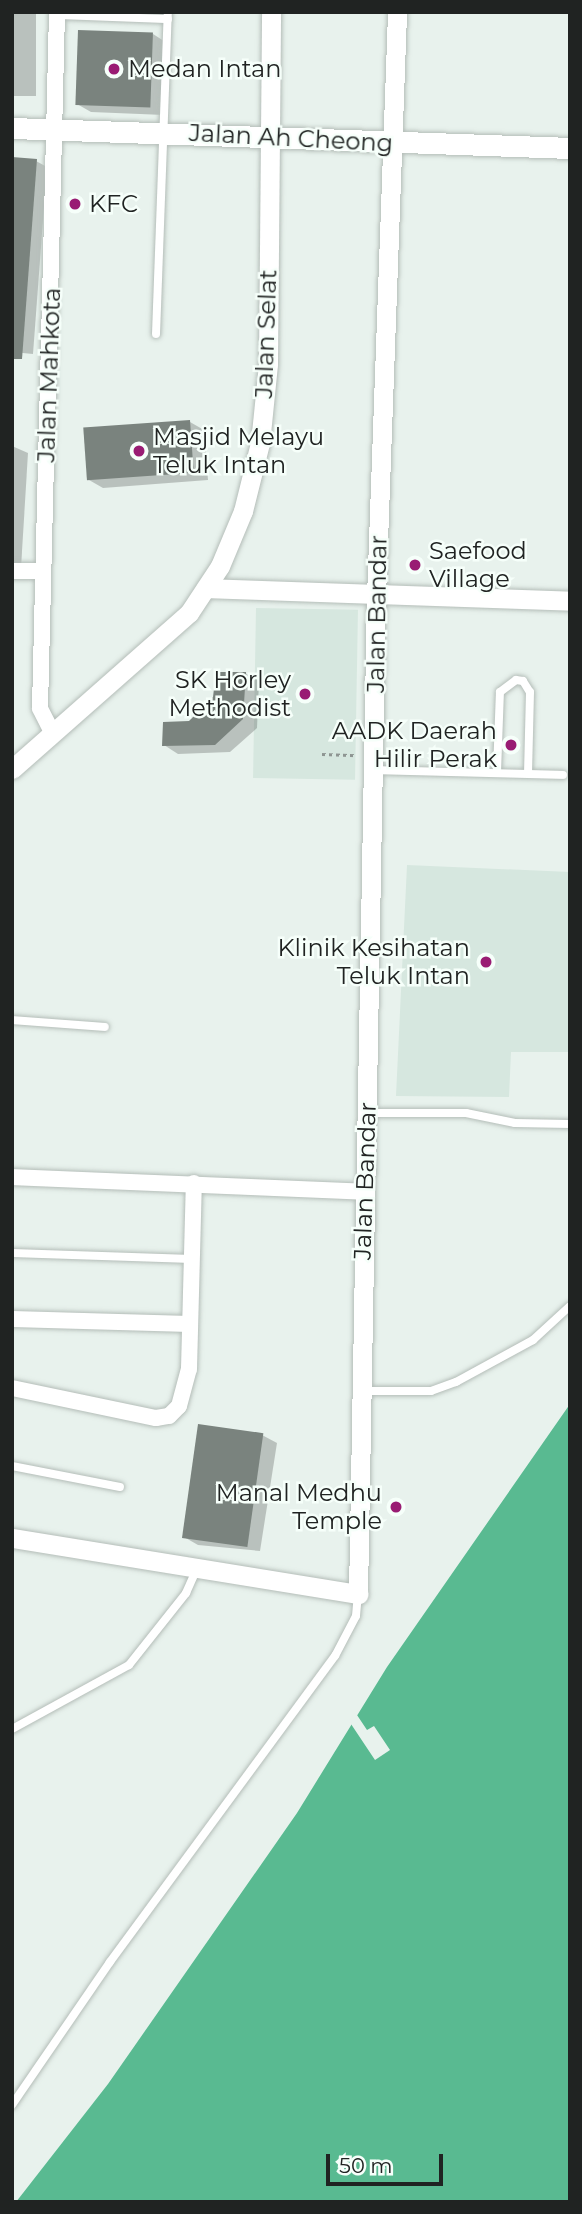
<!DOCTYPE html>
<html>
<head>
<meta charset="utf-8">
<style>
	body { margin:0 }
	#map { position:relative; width:582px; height:2214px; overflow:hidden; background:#e8f2ed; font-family:Montserrat,sans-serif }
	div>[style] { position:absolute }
	.built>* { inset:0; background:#d6e7df; transform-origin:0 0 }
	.water>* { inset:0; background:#59ba91 }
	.pier>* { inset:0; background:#e8f2ed }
	.shadow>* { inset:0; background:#0003; transform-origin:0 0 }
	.building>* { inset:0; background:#7a837e; transform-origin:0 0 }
	.path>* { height:2.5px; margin-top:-1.25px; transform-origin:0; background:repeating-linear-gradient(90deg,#8e9592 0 3.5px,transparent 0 7px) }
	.roads { filter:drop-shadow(0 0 2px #b4bdb8) drop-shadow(0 0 2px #b4bdb8) }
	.service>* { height:8px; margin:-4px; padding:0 4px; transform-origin:4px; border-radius:4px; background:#fff }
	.minor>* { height:16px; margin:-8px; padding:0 8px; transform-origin:8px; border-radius:8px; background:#fff }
	.tertiary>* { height:19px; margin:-9.5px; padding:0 9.5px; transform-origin:9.5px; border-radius:9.5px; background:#fff }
	.secondary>* { height:21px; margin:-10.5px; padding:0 10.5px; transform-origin:10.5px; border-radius:10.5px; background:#fff }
	.dots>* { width:19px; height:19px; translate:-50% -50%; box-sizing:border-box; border:4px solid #f6fffa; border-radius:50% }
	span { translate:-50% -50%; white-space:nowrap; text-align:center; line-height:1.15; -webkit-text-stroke:5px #f6fffa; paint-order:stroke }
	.poi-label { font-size:24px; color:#202322 }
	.left { translate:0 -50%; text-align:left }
	.right { translate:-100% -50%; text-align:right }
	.street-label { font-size:24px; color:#202322 }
	.frame { position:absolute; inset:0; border:14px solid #202322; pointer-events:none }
	.scale { position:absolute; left:326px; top:2154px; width:117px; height:32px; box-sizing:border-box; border:4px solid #202322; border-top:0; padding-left:9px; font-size:21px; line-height:24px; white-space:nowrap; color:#202322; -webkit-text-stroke:5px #f6fffa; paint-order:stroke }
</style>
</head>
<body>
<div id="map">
	<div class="built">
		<i style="left:256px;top:608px;width:102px;height:170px;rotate:1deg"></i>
		<i style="clip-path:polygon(407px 865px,570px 872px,570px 1052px,511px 1052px,509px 1097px,396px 1096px)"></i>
	</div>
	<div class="water">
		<i style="clip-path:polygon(570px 1404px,570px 2202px,16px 2202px,108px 2084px,297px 1813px,387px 1667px)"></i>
	</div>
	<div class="pier">
		<i style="clip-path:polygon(355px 1712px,367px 1730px,374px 1726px,390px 1750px,375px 1760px,349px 1721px)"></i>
	</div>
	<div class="shadow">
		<i style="left:12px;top:12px;width:24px;height:84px"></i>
		<i style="clip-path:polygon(153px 34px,167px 43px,164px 115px,91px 112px,77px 104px)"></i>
		<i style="clip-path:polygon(36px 161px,47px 167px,33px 354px,12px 352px)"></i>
		<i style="clip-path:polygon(190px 422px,204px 430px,208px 480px,103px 488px,89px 480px)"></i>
		<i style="clip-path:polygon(12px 446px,28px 453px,21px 568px,12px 567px)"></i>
		<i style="clip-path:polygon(245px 673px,259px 681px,257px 728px,230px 752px,178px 754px,164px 745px)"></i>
		<i style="clip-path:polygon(262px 1435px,277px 1443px,260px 1551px,198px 1545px,184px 1537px)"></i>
	</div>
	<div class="building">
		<i style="left:78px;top:30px;width:75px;height:75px;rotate:2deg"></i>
		<i style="clip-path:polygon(12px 157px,37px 159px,22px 359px,12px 359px)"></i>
		<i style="left:190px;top:420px;width:53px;height:107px;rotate:86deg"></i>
		<i style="clip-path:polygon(216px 672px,246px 672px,243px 719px,215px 745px,162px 746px,163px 722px,189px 721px,213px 697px)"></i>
		<i style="left:198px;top:1424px;width:66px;height:115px;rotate:8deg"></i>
	</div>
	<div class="path">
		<i style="left:322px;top:754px;width:35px;rotate:2deg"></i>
	</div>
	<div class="roads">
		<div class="service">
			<i style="left:57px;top:15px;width:111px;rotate:2.1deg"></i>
			<i style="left:156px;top:334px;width:322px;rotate:-87.9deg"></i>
			<i style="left:375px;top:770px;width:188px;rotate:1.5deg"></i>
			<i style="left:497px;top:772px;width:80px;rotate:-87.9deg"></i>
			<i style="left:500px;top:692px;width:20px;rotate:-37deg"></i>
			<i style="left:516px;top:680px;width:7px;rotate:8deg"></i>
			<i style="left:523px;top:681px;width:13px;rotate:58deg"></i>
			<i style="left:530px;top:692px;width:81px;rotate:91.4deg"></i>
			<i style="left:12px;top:1020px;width:93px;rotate:4.3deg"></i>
			<i style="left:367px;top:1113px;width:99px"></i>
			<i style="left:466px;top:1113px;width:50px;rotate:11.5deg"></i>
			<i style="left:515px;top:1123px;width:55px;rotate:1deg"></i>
			<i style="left:12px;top:1253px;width:180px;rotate:1.9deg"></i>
			<i style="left:361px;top:1391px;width:70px"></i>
			<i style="left:431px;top:1391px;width:27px;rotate:-20deg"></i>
			<i style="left:456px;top:1382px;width:88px;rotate:-28.6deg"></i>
			<i style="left:533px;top:1340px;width:50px;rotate:-42.6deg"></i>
			<i style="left:12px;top:1466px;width:110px;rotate:11deg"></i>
			<i style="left:12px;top:1729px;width:133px;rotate:-28.7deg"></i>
			<i style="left:129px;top:1665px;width:92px;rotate:-51.6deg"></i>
			<i style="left:186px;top:1593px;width:24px;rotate:-66deg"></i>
			<i style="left:12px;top:2105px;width:173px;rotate:-55.6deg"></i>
			<i style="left:110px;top:1962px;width:380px;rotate:-53.7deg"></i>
			<i style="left:335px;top:1656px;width:45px;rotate:-62.3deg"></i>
			<i style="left:356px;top:1616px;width:22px;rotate:-85deg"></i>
		</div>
		<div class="minor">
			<i style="left:12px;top:571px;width:31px"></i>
			<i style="left:53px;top:734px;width:29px;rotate:-117deg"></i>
			<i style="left:40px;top:708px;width:696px;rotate:-88.6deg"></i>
			<i style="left:12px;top:1177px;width:351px;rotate:2.4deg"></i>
			<i style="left:12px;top:1319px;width:178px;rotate:1.6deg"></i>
			<i style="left:12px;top:1388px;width:147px;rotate:11.8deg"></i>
			<i style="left:156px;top:1418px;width:13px;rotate:-9deg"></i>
			<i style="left:169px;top:1416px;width:14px;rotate:-45deg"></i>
			<i style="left:179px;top:1406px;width:38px;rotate:-75deg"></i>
			<i style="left:189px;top:1369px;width:186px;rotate:-88.5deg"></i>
		</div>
		<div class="tertiary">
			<i style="left:206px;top:588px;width:364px;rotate:2deg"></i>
			<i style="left:12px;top:769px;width:236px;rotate:-41.4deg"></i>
			<i style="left:189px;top:613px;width:56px;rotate:-56.6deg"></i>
			<i style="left:220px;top:566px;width:60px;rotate:-67.3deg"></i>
			<i style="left:243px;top:511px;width:70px;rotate:-76deg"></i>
			<i style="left:260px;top:443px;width:79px;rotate:-84.2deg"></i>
			<i style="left:268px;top:364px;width:352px;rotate:-89.5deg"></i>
			<i style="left:12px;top:1538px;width:351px;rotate:9.2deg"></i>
			<i style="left:358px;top:1594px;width:997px;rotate:-88.97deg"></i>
			<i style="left:376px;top:597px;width:585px;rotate:-87.94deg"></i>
		</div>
		<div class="secondary">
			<i style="left:12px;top:128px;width:558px;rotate:2.05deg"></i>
		</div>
	</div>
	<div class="dots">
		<i style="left:114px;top:69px;background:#991c73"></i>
		<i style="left:75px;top:204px;background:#991c73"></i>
		<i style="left:139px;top:451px;background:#991c73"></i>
		<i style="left:415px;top:565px;background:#991c73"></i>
		<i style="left:305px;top:694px;background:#991c73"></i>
		<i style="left:511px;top:745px;background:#991c73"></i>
		<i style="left:486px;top:962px;background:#991c73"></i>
		<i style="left:396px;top:1507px;background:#991c73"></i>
	</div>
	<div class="poi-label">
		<span class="left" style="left:128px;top:69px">Medan Intan</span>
		<span class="left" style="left:89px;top:204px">KFC</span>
		<span class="left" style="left:153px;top:451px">Masjid Melayu<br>Teluk Intan</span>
		<span class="left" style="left:429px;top:565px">Saefood<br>Village</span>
		<span class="right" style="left:291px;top:694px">SK Horley<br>Methodist</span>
		<span class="right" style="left:497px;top:745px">AADK Daerah<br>Hilir Perak</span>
		<span class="right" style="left:470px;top:962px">Klinik Kesihatan<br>Teluk Intan</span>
		<span class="right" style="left:382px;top:1507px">Manal Medhu<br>Temple</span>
	</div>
	<div class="street-label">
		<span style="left:291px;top:138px;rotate:3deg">Jalan Ah Cheong</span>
		<span style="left:266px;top:334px;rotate:-88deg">Jalan Selat</span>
		<span style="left:49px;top:375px;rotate:-88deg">Jalan Mahkota</span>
		<span style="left:377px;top:614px;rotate:-89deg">Jalan Bandar</span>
		<span style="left:365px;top:1181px;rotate:-88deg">Jalan Bandar</span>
	</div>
	<div class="frame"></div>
	<div class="scale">50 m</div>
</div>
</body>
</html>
